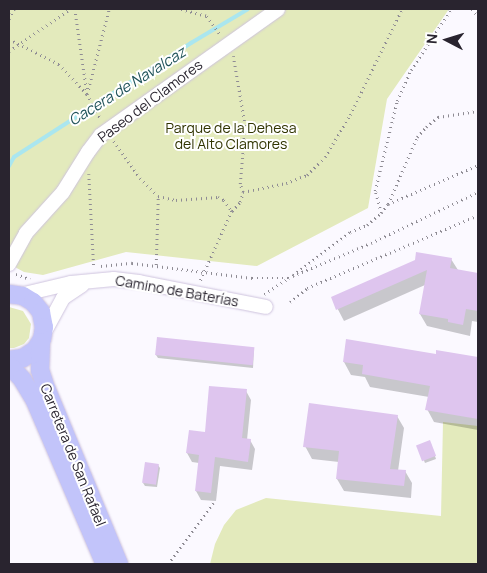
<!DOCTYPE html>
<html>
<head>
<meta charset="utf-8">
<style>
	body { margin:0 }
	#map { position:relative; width:487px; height:573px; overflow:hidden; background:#fbf9ff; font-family:Manrope,sans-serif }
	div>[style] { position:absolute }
	.green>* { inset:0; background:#e3eabc }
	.shadow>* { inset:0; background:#0003 }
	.stream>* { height:4px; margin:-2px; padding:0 2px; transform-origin:2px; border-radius:2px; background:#aae6ef }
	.building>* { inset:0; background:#dec5ee; transform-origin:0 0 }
	.path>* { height:2.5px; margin-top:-1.25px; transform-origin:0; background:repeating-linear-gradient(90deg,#8f8c94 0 1px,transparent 0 5px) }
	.roads { filter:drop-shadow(0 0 1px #cec3de) drop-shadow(0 0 1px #cec3de) }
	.minor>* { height:14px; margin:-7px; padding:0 7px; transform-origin:7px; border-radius:7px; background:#fff }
	.major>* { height:18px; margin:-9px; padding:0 9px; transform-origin:9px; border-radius:9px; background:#c2c4fa }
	span { translate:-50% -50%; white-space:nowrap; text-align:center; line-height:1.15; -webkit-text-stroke:4px #fff; paint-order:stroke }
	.street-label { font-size:14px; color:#29242f }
	.park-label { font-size:14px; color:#303400 }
	.water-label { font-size:15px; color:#20535a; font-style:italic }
	.frame { position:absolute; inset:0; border:10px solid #29242f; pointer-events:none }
	.north { position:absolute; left:422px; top:15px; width:50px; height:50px; -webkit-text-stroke:4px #fff; paint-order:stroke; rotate:275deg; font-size:14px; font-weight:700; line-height:20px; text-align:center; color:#29242f }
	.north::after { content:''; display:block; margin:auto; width:18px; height:22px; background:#29242f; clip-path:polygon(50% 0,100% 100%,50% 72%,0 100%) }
</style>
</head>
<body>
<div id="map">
	<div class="green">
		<i style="clip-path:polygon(9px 9px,449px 9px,387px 99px,368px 208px,257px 266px,126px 252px,43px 275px,24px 272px,13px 266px,9px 255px)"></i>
		<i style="clip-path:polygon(9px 307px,23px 311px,31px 324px,29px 338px,24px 344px,14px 348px,9px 348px)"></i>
		<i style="clip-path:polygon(443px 422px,478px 426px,478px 564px,210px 564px,215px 544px,224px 525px,236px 510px,266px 498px,441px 516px)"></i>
	</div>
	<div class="shadow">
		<i style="clip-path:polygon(451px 259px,458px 270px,478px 276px,478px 322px,472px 321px,470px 336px,427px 326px,420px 314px,425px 285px,344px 321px,332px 298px)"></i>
		<i style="clip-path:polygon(254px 349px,253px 368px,158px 358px,156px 355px)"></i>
		<i style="clip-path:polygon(437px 351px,478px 359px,478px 430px,434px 422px,427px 409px,429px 397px,370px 387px,365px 377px,351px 375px,344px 362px,437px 355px)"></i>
		<i style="clip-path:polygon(246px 391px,251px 400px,247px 440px,250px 440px,255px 449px,252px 470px,220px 466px,216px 501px,201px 500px,196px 491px,199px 463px,192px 462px,187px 453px,190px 432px,206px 434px)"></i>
		<i style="clip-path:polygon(397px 416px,404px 428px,398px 471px,405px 471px,412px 483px,411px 498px,344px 491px,337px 479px,339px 462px,312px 459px,305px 446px)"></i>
		<i style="clip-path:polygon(431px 444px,436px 459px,425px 463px,418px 446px)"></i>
		<i style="clip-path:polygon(158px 465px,160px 468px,157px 487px,145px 486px,143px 483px)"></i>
	</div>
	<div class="stream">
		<i style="left:9px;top:166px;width:10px;rotate:-61deg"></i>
		<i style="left:14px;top:157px;width:211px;rotate:-32.8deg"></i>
		<i style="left:191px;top:43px;width:66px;rotate:-30.8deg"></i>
	</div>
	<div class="building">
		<i style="clip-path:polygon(416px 252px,452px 258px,450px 268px,478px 273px,478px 311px,466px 309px,463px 325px,448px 322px,448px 319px,419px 314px,427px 270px,336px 310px,331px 297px,415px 260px)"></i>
		<i style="left:157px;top:337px;width:98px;height:18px;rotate:6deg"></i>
		<i style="clip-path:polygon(346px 339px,436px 354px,436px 350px,478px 357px,478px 419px,425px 410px,430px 386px,362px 374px,363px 365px,343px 362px)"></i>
		<i style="clip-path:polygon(209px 386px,247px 389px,242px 438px,251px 439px,248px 462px,215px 457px,211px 493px,195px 491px,199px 455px,186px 453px,189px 430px,205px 432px)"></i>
		<i style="clip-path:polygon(309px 403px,398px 415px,390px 469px,406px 470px,404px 486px,336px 479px,339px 451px,303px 447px)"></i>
		<i style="left:430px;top:440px;width:17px;height:15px;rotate:69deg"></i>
		<i style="left:145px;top:462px;width:14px;height:21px;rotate:8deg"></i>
	</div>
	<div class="path">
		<i style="left:75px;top:9px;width:84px;rotate:81.8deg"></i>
		<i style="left:181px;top:9px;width:27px;rotate:15deg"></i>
		<i style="left:207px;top:16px;width:24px;rotate:54deg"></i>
		<i style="left:472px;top:9px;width:9px;rotate:49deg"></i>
		<i style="left:9px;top:19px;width:11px;rotate:-63deg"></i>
		<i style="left:9px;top:39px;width:56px;rotate:26.6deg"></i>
		<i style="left:59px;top:64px;width:41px;rotate:47deg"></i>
		<i style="left:87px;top:94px;width:29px;rotate:61deg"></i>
		<i style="left:9px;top:51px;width:74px;rotate:-34.5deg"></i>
		<i style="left:87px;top:94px;width:88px;rotate:-75.5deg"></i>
		<i style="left:114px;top:141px;width:45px;rotate:54.9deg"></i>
		<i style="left:140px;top:178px;width:25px;rotate:45deg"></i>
		<i style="left:158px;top:196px;width:18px;rotate:13deg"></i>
		<i style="left:176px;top:200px;width:42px;rotate:-4.1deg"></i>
		<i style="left:218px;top:197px;width:7px;rotate:27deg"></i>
		<i style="left:224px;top:200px;width:14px;rotate:54deg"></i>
		<i style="left:232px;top:211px;width:78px;rotate:114.3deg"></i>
		<i style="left:89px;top:174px;width:94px;rotate:87deg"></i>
		<i style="left:243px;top:192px;width:44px;rotate:-11.8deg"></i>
		<i style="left:286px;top:183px;width:22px;rotate:-21deg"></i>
		<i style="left:307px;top:175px;width:25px;rotate:-45deg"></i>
		<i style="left:325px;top:157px;width:49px;rotate:-59.2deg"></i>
		<i style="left:350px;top:115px;width:118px;rotate:-63.9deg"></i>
		<i style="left:388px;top:204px;width:73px;rotate:-66.6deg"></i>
		<i style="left:417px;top:137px;width:13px;rotate:-48deg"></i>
		<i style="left:426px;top:127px;width:16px;rotate:-40deg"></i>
		<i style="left:438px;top:117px;width:40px;rotate:-8.5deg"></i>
		<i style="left:232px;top:211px;width:12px;rotate:-48deg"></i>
		<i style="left:240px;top:202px;width:10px;rotate:-73deg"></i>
		<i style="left:243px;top:192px;width:9px;rotate:-111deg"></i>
		<i style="left:240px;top:184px;width:58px;rotate:-85.1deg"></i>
		<i style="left:245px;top:126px;width:71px;rotate:-99.7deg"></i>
		<i style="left:381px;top:213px;width:11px;rotate:-52deg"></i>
		<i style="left:388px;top:204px;width:98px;rotate:-23.4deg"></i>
		<i style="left:156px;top:265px;width:69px;rotate:-88.3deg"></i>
		<i style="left:101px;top:266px;width:31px;rotate:-6deg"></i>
		<i style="left:132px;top:263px;width:121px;rotate:7.1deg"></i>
		<i style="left:252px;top:278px;width:36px"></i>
		<i style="left:288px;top:278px;width:90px;rotate:-22.9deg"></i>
		<i style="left:371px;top:243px;width:119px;rotate:-25.5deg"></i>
		<i style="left:16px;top:274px;width:15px;rotate:20deg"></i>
		<i style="left:293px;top:275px;width:71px;rotate:-37deg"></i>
		<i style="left:350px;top:232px;width:18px;rotate:-22deg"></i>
		<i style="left:367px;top:225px;width:18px;rotate:-41deg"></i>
		<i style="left:381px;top:213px;width:23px;rotate:-105deg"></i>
		<i style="left:375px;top:191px;width:93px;rotate:-76.3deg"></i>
		<i style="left:397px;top:101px;width:34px;rotate:-66deg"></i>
		<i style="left:411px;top:70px;width:73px;rotate:-56.7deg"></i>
		<i style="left:264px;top:294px;width:27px;rotate:-33deg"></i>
		<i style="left:290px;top:302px;width:22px;rotate:-39deg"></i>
		<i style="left:307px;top:288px;width:186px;rotate:-23.1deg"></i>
		<i style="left:168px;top:564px;width:76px;rotate:-53.6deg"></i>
	</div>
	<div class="roads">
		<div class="minor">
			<i style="left:9px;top:264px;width:35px;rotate:-61deg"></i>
			<i style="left:26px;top:233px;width:55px;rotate:-47.9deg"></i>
			<i style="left:63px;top:192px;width:47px;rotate:-58deg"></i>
			<i style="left:88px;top:152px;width:21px;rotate:-53deg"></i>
			<i style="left:101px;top:135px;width:217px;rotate:-35.4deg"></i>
			<i style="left:20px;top:295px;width:52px;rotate:-13.2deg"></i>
			<i style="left:71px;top:283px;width:43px;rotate:-5.3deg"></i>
			<i style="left:114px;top:279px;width:25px;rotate:7deg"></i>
			<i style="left:139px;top:282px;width:129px;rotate:11.1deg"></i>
			<i style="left:43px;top:335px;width:42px;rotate:-61.6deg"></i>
			<i style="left:63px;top:298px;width:23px;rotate:-34deg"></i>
		</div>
		<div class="major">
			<i style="left:9px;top:294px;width:14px;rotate:8deg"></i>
			<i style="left:23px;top:296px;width:12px;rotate:31deg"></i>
			<i style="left:33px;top:302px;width:13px;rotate:51deg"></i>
			<i style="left:41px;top:312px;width:15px;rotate:79deg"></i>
			<i style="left:44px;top:327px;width:12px;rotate:99deg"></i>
			<i style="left:42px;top:339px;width:13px;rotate:122deg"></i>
			<i style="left:35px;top:350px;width:14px;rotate:146deg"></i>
			<i style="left:23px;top:358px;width:14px;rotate:172deg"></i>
			<i style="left:41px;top:342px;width:28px;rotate:92deg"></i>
			<i style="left:40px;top:370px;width:19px;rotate:72deg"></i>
			<i style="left:46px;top:388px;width:191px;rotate:67.5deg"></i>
			<i style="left:9px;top:365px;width:19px;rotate:47deg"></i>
			<i style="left:22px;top:379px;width:26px;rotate:59deg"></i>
			<i style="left:35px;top:401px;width:177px;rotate:66.8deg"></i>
		</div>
	</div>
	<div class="street-label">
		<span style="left:150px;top:101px;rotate:-37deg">Paseo del Clamores</span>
		<span style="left:177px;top:291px;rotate:10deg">Camino de Baterías</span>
		<span style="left:73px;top:455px;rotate:68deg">Carretera de San Rafael</span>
	</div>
	<div class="park-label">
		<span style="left:231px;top:136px">Parque de la Dehesa<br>del Alto Clamores</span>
	</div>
	<div class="water-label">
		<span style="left:127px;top:86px;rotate:-32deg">Cacera de Navalcaz</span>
	</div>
	<div class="frame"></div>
	<div class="north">N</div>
</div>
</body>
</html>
